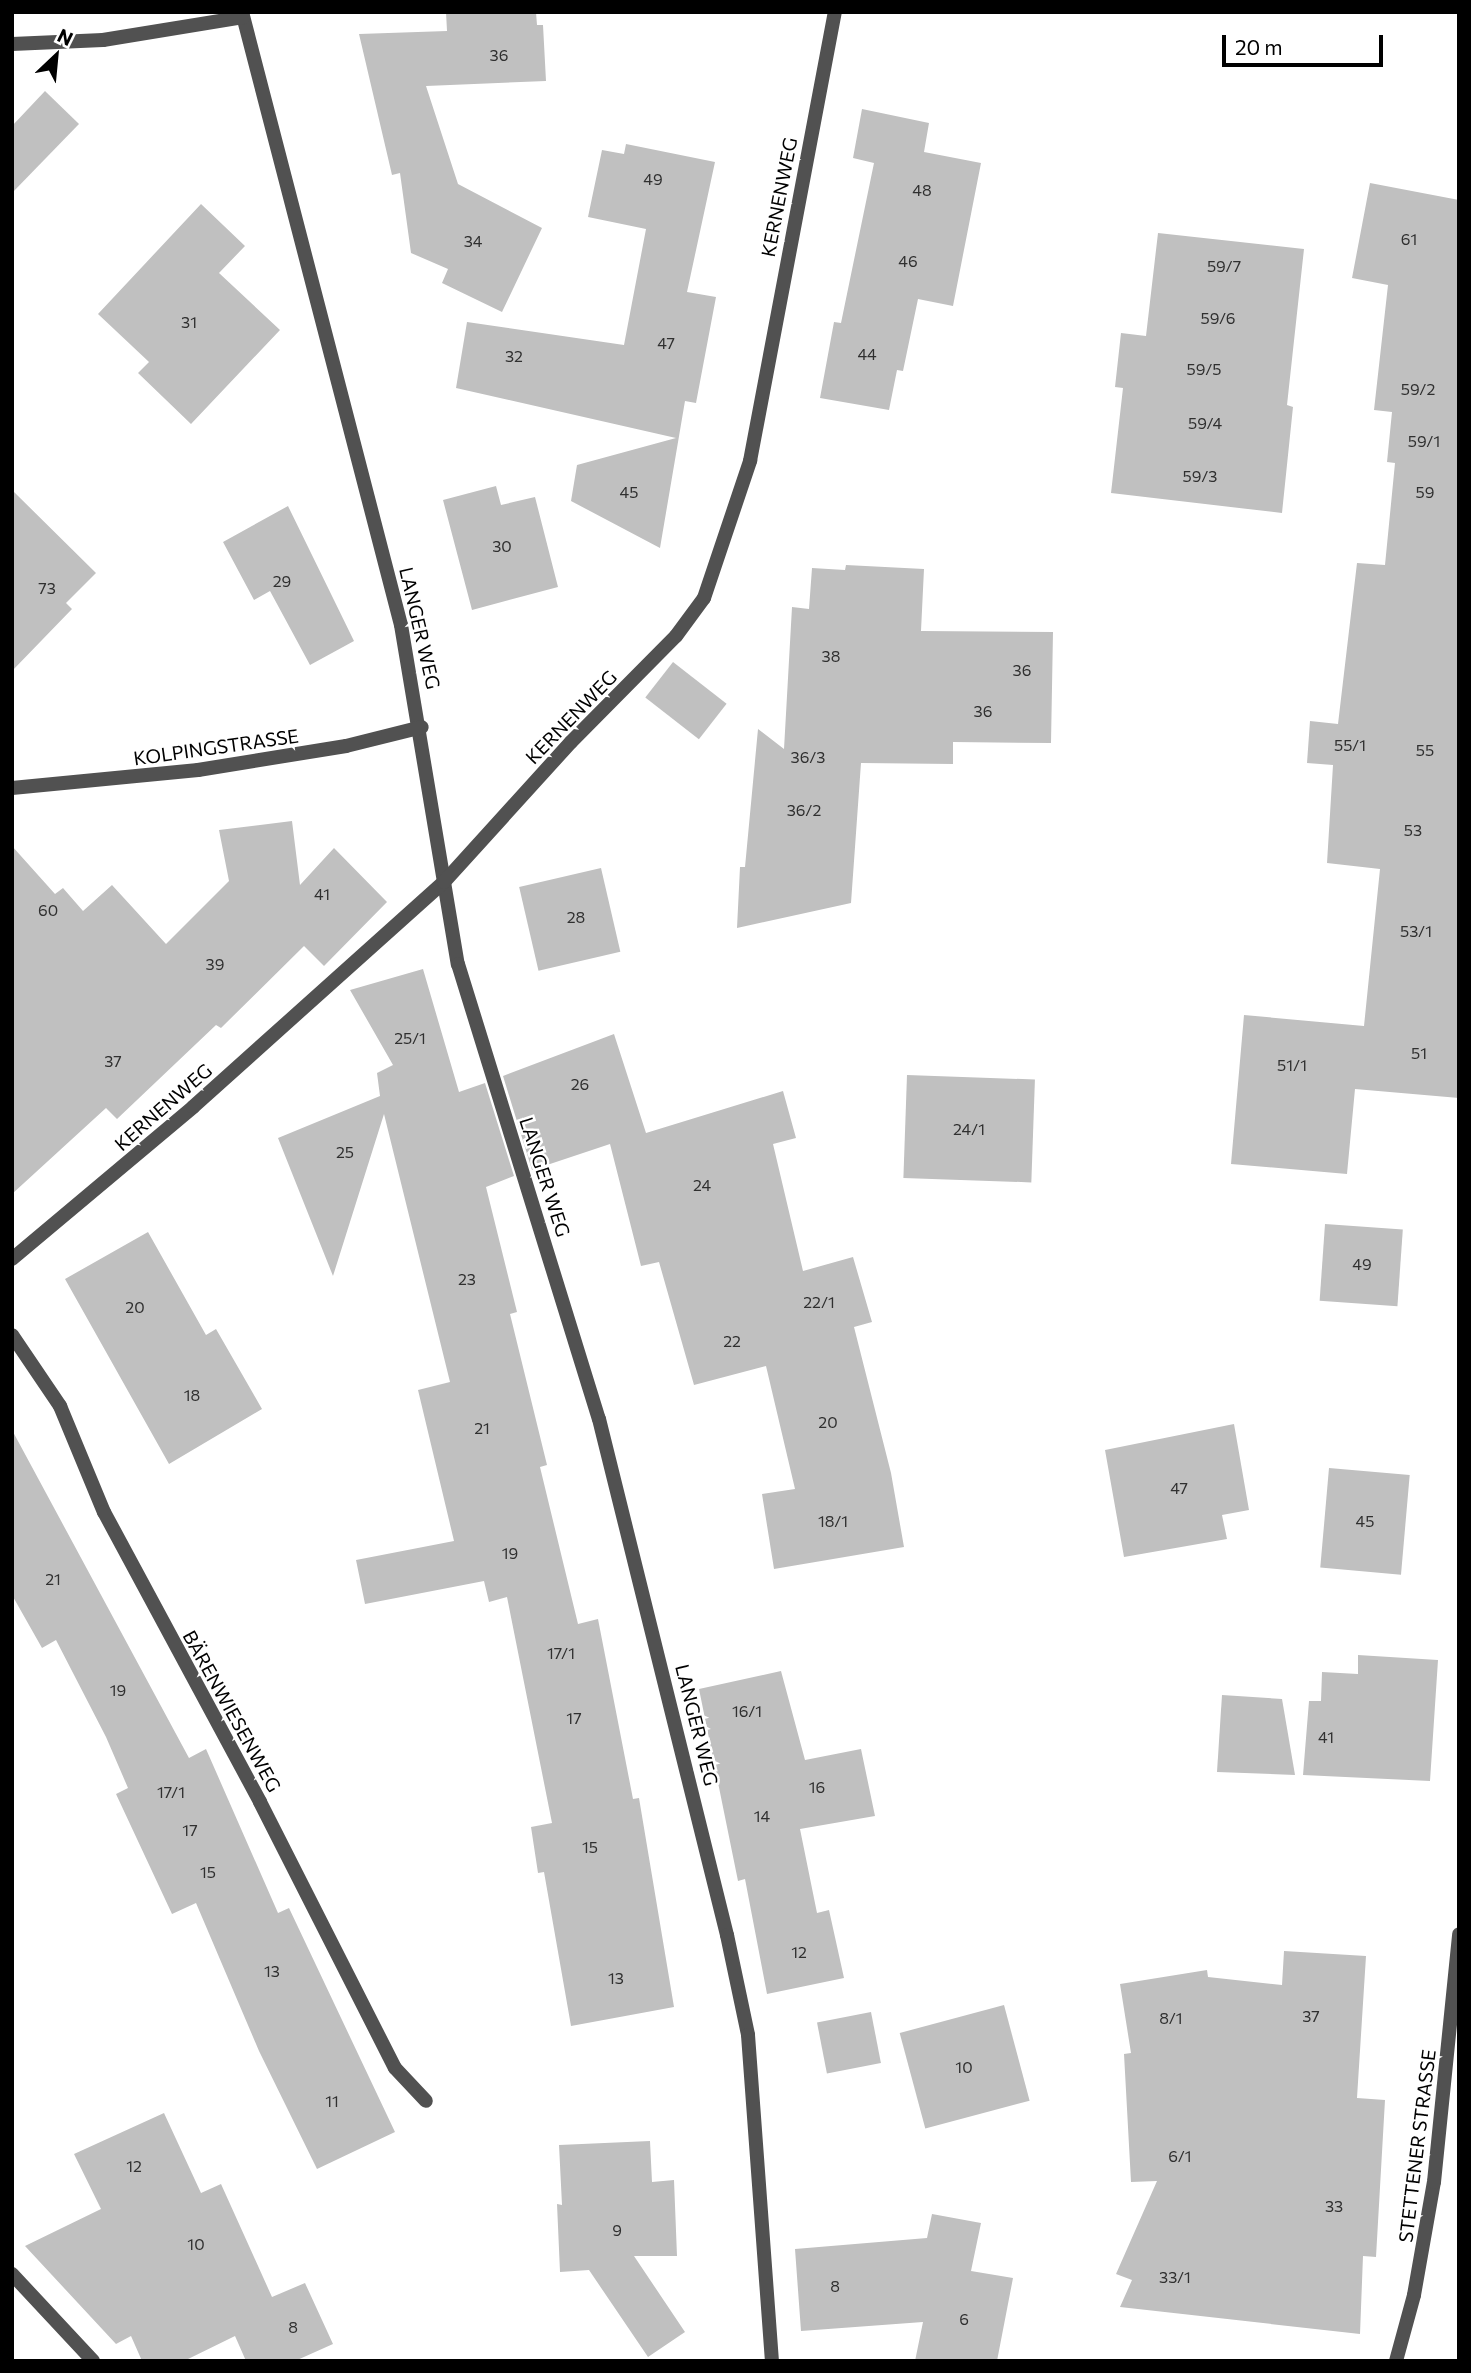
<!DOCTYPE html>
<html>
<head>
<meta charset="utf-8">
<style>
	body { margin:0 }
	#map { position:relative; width:1471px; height:2373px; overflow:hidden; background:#fff; font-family:Commissioner,sans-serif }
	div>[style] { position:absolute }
	.building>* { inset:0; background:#c0c0c0; transform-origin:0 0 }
	.minor>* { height:14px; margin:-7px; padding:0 7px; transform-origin:7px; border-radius:7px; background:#515151 }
	.tertiary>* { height:14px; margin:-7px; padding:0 7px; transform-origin:7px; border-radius:7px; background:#515151 }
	span { translate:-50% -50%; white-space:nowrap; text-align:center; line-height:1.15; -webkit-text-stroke:5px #fff; paint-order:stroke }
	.number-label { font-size:16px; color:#303030 }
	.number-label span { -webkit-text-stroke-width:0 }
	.street-label { font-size:19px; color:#000 }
	.frame { position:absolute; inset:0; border:14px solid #000; pointer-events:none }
	.north { position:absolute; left:21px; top:21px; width:70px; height:70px; -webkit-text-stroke:5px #fff; paint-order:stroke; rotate:26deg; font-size:19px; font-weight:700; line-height:28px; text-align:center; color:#000 }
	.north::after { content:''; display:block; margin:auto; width:24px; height:32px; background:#000; clip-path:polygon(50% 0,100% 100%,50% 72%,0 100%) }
	.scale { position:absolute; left:1222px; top:35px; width:161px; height:32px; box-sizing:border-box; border:4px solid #000; border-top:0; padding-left:9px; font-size:21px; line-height:24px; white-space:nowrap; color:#000; -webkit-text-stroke:5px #fff; paint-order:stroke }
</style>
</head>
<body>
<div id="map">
	<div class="building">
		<i style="clip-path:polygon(446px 12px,536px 12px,537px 25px,543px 25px,546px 81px,426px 86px,458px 184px,542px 228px,502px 312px,442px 283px,448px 269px,411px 253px,400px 173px,392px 175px,359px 34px,447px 31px)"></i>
		<i style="clip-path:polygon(45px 91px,79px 124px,12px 193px,12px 126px)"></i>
		<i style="clip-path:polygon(862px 109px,929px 123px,924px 152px,981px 163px,953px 306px,918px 299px,903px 371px,897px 370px,889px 410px,820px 398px,834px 322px,841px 323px,874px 163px,853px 158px)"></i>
		<i style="clip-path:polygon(626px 144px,715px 162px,687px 292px,716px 297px,696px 403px,685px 401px,660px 548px,571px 501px,577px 465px,676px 438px,456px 388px,467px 322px,624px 345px,646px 229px,588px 217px,602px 150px,624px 154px)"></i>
		<i style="clip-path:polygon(1370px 183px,1459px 200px,1459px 1098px,1355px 1089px,1347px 1174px,1231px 1164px,1244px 1015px,1364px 1026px,1380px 869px,1327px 863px,1333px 765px,1307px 763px,1310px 721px,1338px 724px,1357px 563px,1385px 565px,1395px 463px,1387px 462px,1392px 412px,1374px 410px,1388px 285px,1352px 278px)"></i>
		<i style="clip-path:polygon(201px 204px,245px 246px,219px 273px,280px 330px,191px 424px,138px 373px,149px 362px,98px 314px)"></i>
		<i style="clip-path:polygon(1158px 233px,1304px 249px,1287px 405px,1293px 407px,1282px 513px,1111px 493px,1123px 388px,1115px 387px,1121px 333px,1146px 336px)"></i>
		<i style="clip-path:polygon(496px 486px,501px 505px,535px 497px,558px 587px,472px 610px,443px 500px)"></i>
		<i style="clip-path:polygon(12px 490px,96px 573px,66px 603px,72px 609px,12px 671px)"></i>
		<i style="clip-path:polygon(288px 506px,354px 641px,310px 665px,270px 591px,254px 600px,223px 542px)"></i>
		<i style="clip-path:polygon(846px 565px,924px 569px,921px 631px,1053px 632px,1051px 743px,953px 742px,953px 764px,861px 763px,851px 903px,737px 928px,740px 867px,745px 867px,758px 729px,784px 749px,792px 607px,809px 609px,812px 568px,845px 570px)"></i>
		<i style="left:673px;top:662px;width:68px;height:45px;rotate:38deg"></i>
		<i style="clip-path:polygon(292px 821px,300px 885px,334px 848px,387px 902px,324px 966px,304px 946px,221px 1028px,216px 1025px,117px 1119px,106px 1108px,12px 1194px,12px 846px,55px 894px,63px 888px,83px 911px,112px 885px,166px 944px,229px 881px,219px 830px)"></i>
		<i style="left:601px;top:868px;width:86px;height:84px;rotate:77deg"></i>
		<i style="clip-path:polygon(423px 969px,459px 1092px,485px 1083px,514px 1176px,486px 1187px,517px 1312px,510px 1314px,547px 1465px,540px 1467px,578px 1624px,598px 1619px,633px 1799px,639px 1798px,674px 2007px,571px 2026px,544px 1872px,538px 1873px,531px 1827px,552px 1823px,507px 1597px,489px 1602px,484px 1581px,365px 1604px,356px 1560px,454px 1541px,418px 1390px,450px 1382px,384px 1114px,333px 1276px,278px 1138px,380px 1096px,377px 1073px,393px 1065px,350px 990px)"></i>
		<i style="clip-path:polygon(614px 1034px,646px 1133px,783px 1091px,796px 1138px,773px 1144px,803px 1271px,853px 1257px,872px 1322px,854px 1327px,891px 1473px,904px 1547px,774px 1569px,762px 1494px,795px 1489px,766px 1366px,694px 1385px,659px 1262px,641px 1266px,610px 1144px,532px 1170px,503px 1076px)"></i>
		<i style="left:907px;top:1075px;width:128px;height:103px;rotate:2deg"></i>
		<i style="left:1325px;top:1224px;width:78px;height:77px;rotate:4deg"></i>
		<i style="clip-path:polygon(148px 1232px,206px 1335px,216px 1329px,262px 1409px,169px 1464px,65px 1279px)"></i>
		<i style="clip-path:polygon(1234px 1424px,1249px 1510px,1222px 1515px,1227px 1539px,1124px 1557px,1105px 1450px)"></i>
		<i style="clip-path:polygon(12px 1430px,189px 1758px,206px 1749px,278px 1913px,289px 1908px,395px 2132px,317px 2169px,259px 2051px,196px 1903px,172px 1914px,116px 1794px,128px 1788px,106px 1737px,56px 1640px,42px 1648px,12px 1595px)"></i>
		<i style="left:1329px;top:1468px;width:81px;height:100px;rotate:5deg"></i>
		<i style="clip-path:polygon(1358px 1655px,1438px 1660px,1430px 1781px,1303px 1775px,1309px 1701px,1321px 1701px,1322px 1672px,1358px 1674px)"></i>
		<i style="clip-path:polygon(781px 1671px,805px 1760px,861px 1749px,875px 1816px,800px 1829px,817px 1913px,829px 1910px,844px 1978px,767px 1994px,745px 1879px,738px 1881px,699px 1689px)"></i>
		<i style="clip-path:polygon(1222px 1695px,1282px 1699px,1295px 1775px,1217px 1772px)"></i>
		<i style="clip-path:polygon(1284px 1951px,1366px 1956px,1357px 2098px,1385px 2100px,1376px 2257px,1363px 2256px,1360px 2334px,1120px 2307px,1132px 2280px,1116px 2274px,1157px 2181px,1131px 2182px,1124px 2054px,1131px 2053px,1120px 1984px,1207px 1970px,1208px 1977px,1282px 1985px)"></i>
		<i style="left:1004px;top:2005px;width:99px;height:108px;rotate:75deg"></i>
		<i style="left:871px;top:2012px;width:52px;height:55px;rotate:79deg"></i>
		<i style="clip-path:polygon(164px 2113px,201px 2193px,221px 2184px,272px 2297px,305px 2283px,333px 2344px,295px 2361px,246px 2361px,235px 2336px,184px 2361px,142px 2361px,131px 2336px,116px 2344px,25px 2246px,101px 2209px,74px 2154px)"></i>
		<i style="clip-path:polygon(650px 2141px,652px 2182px,674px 2180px,677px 2256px,634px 2256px,685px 2332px,648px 2357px,589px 2270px,560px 2272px,557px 2204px,562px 2205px,559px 2145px)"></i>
		<i style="clip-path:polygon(932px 2214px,981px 2223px,971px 2271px,1013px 2278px,997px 2361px,915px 2361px,923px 2322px,801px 2331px,795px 2249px,927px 2238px)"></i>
	</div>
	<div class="minor">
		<i style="left:242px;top:12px;width:633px;rotate:75.46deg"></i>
		<i style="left:401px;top:625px;width:344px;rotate:80.5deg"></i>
		<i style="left:458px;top:964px;width:476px;rotate:72.8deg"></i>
		<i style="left:599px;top:1419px;width:532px;rotate:76.07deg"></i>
		<i style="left:727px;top:1935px;width:102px;rotate:78.1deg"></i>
		<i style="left:748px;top:2035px;width:327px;rotate:85.8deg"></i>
		<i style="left:12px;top:44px;width:91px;rotate:-2.5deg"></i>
		<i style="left:103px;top:40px;width:142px;rotate:-9.3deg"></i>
		<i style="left:12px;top:788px;width:187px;rotate:-5.5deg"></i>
		<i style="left:198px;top:770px;width:150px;rotate:-9.2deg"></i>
		<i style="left:346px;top:746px;width:78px;rotate:-14deg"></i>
		<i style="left:12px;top:1259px;width:236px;rotate:-40deg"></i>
		<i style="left:193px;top:1107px;width:337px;rotate:-41.9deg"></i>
		<i style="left:444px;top:882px;width:189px;rotate:-47.8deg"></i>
		<i style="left:571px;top:742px;width:149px;rotate:-45.3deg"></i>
		<i style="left:676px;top:636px;width:47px;rotate:-53.6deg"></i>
		<i style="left:704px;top:598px;width:145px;rotate:-71.4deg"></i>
		<i style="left:750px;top:461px;width:457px;rotate:-79.3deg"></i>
		<i style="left:12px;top:1335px;width:86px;rotate:55.9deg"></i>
		<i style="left:60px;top:1406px;width:115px;rotate:67.5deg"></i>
		<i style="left:104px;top:1512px;width:329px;rotate:61.7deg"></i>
		<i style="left:260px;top:1802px;width:298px;rotate:63.1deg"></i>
		<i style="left:395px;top:2068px;width:45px;rotate:46.8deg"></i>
		<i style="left:12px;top:2274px;width:119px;rotate:47deg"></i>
	</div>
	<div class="tertiary">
		<i style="left:1396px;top:2361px;width:68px;rotate:-74.7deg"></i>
		<i style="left:1414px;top:2295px;width:115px;rotate:-80deg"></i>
		<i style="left:1434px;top:2182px;width:249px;rotate:-84.2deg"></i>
	</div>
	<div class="number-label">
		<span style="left:499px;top:55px">36</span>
		<span style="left:653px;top:179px">49</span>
		<span style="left:922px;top:190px">48</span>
		<span style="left:1409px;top:239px">61</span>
		<span style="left:473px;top:241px">34</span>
		<span style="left:908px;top:261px">46</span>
		<span style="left:1224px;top:266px">59/7</span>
		<span style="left:1218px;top:318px">59/6</span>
		<span style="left:189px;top:322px">31</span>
		<span style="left:666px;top:343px">47</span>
		<span style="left:867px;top:354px">44</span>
		<span style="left:514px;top:356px">32</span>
		<span style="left:1204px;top:369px">59/5</span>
		<span style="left:1418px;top:389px">59/2</span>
		<span style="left:1205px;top:423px">59/4</span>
		<span style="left:1424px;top:441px">59/1</span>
		<span style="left:1200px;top:476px">59/3</span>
		<span style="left:629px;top:492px">45</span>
		<span style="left:1425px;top:492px">59</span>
		<span style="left:502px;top:546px">30</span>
		<span style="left:282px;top:581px">29</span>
		<span style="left:47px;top:588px">73</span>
		<span style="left:831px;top:656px">38</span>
		<span style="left:1022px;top:670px">36</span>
		<span style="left:983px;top:711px">36</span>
		<span style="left:1350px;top:745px">55/1</span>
		<span style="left:1425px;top:750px">55</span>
		<span style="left:808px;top:757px">36/3</span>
		<span style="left:804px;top:810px">36/2</span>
		<span style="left:1413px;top:830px">53</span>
		<span style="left:322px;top:894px">41</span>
		<span style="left:48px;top:910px">60</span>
		<span style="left:576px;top:917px">28</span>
		<span style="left:1416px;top:931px">53/1</span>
		<span style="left:215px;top:964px">39</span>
		<span style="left:410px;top:1038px">25/1</span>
		<span style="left:1419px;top:1053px">51</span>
		<span style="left:113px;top:1061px">37</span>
		<span style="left:1292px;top:1065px">51/1</span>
		<span style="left:580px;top:1084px">26</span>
		<span style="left:969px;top:1129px">24/1</span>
		<span style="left:345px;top:1152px">25</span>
		<span style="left:702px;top:1185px">24</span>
		<span style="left:1362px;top:1264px">49</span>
		<span style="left:467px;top:1279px">23</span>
		<span style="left:819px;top:1302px">22/1</span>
		<span style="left:135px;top:1307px">20</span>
		<span style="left:732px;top:1341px">22</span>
		<span style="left:192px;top:1395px">18</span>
		<span style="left:828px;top:1422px">20</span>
		<span style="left:482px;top:1428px">21</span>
		<span style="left:1179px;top:1488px">47</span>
		<span style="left:833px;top:1521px">18/1</span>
		<span style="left:1365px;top:1521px">45</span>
		<span style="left:510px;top:1553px">19</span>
		<span style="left:53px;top:1579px">21</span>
		<span style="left:561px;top:1653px">17/1</span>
		<span style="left:118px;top:1690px">19</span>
		<span style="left:747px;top:1711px">16/1</span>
		<span style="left:574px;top:1718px">17</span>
		<span style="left:1326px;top:1737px">41</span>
		<span style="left:817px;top:1787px">16</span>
		<span style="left:171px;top:1792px">17/1</span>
		<span style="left:762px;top:1816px">14</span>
		<span style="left:190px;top:1830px">17</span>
		<span style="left:590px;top:1847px">15</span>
		<span style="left:208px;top:1872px">15</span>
		<span style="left:799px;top:1952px">12</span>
		<span style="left:272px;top:1971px">13</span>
		<span style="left:616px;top:1978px">13</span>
		<span style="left:1311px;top:2016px">37</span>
		<span style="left:1171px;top:2018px">8/1</span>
		<span style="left:964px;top:2067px">10</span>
		<span style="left:332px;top:2101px">11</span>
		<span style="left:1180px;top:2156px">6/1</span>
		<span style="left:134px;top:2166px">12</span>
		<span style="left:1334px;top:2206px">33</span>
		<span style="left:617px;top:2230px">9</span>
		<span style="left:196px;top:2244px">10</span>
		<span style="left:1175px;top:2277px">33/1</span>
		<span style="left:835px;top:2286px">8</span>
		<span style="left:964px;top:2319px">6</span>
		<span style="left:293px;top:2327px">8</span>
	</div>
	<div class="street-label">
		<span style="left:779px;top:197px;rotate:-79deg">KERNENWEG</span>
		<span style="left:420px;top:628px;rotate:77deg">LANGER WEG</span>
		<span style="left:571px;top:717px;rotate:-46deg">KERNENWEG</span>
		<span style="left:216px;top:747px;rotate:-8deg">KOLPINGSTRASSE</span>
		<span style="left:163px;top:1107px;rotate:-41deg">KERNENWEG</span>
		<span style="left:545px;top:1177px;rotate:72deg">LANGER WEG</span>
		<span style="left:232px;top:1711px;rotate:61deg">BÄRENWIESENWEG</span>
		<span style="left:697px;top:1725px;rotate:76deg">LANGER WEG</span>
		<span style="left:1417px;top:2146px;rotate:-83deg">STETTENER STRASSE</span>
	</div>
	<div class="frame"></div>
	<div class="north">N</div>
	<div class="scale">20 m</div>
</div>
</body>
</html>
